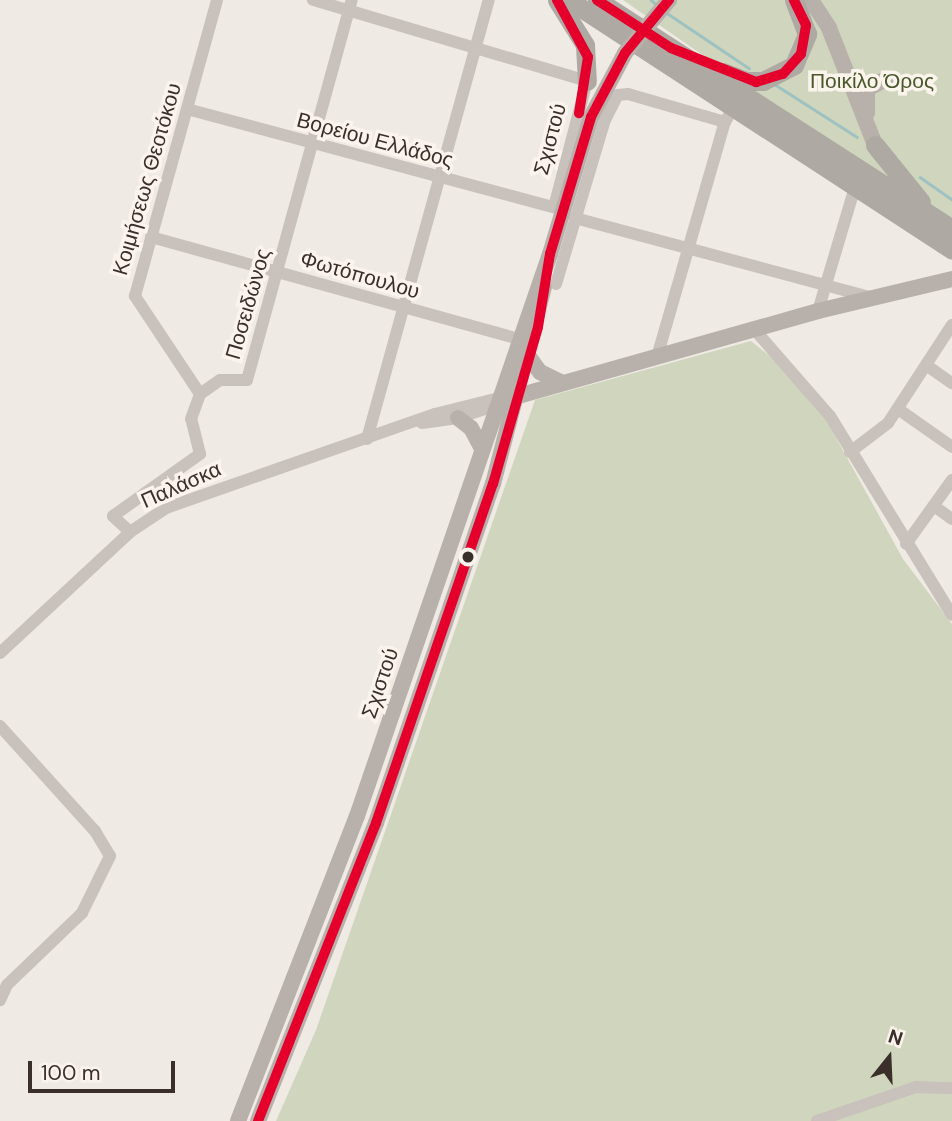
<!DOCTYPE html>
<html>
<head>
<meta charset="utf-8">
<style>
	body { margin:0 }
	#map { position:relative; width:952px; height:1121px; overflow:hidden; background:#efeae4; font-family:"DM Sans",sans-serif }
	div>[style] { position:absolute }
	.green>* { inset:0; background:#d0d5bd }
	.stream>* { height:2.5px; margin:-1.25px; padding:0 1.25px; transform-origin:1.25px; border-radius:1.25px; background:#9ec1c1 }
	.minor>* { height:12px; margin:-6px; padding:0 6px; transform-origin:6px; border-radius:6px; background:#c9c2bc }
	.major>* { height:16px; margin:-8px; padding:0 8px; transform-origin:8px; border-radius:8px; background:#b8b0ab }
	.highway>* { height:19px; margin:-9.5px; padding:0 9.5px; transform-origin:9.5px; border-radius:9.5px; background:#aea9a3 }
	.major-bridge>* { height:16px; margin:-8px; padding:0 8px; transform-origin:8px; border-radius:8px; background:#b8b0ab }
	.bus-1>* { height:10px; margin:-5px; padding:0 5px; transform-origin:5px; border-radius:5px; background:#e4002b }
	.dots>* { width:19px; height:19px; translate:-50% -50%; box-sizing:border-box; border:4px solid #fbf4ec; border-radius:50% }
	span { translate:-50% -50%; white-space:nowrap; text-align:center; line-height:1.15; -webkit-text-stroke:7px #fbf4ec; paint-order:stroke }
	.park-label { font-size:21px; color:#49592c }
	.street-label { font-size:21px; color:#3a2f2a }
	.north { position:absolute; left:854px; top:1023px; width:70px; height:70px; -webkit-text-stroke:5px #fbf4ec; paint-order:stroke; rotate:18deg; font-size:19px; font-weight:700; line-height:28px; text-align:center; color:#3a2f2a }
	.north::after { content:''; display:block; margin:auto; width:24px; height:32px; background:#3a2f2a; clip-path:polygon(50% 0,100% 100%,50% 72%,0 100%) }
	.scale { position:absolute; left:28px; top:1061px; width:147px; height:32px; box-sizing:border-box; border:4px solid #3a2f2a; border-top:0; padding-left:9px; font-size:21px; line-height:24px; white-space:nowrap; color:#3a2f2a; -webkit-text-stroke:5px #fbf4ec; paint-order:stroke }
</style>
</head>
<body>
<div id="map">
	<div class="green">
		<i style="clip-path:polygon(623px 0,952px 0,952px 247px,766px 99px)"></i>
		<i style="clip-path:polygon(751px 341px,776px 361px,824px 416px,903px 559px,952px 624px,952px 1121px,276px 1121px,316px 1030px,535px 400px)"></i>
	</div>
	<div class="stream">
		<i style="left:651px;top:0;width:6px;rotate:39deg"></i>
		<i style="left:667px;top:13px;width:99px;rotate:33.9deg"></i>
		<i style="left:776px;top:85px;width:96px;rotate:32.7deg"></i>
		<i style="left:920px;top:177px;width:39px;rotate:35deg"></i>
	</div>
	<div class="minor">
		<i style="left:187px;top:109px;width:380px;rotate:15deg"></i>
		<i style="left:554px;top:207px;width:130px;rotate:-75.3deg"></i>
		<i style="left:587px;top:81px;width:286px;rotate:-163.5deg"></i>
		<i style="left:575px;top:218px;width:304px;rotate:15deg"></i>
		<i style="left:151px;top:237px;width:381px;rotate:15.5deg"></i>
		<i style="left:556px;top:284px;width:171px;rotate:-73.4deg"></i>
		<i style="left:605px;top:120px;width:28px;rotate:-63deg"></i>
		<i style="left:618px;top:95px;width:10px;rotate:-6deg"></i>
		<i style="left:628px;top:94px;width:101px;rotate:16.1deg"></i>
		<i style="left:725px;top:122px;width:16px;rotate:-60deg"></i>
		<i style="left:818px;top:311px;width:129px;rotate:-73.4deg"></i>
		<i style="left:754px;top:329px;width:116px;rotate:48.9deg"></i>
		<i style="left:830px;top:416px;width:233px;rotate:58.5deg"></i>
		<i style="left:657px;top:357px;width:245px;rotate:-73.9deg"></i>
		<i style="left:926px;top:365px;width:32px;rotate:35deg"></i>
		<i style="left:200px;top:394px;width:118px;rotate:-123.6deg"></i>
		<i style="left:135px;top:296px;width:307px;rotate:-74.5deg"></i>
		<i style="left:898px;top:409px;width:66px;rotate:35.1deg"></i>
		<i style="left:422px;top:423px;width:36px;rotate:-8deg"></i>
		<i style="left:458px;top:418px;width:47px;rotate:-18.4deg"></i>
		<i style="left:367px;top:439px;width:456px;rotate:-74.5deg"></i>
		<i style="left:850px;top:452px;width:48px;rotate:-37.3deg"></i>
		<i style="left:888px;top:423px;width:117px;rotate:-56.9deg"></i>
		<i style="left:934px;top:506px;width:22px;rotate:36deg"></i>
		<i style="left:130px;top:532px;width:23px;rotate:-137deg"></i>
		<i style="left:113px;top:516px;width:107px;rotate:-35.5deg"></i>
		<i style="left:200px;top:454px;width:36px;rotate:-104deg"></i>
		<i style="left:191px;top:419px;width:27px;rotate:-70deg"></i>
		<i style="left:200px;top:394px;width:24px;rotate:-35deg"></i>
		<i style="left:220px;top:380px;width:27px"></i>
		<i style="left:247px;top:380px;width:394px;rotate:-74.6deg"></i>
		<i style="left:906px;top:544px;width:79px;rotate:-54.3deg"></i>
		<i style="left:0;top:653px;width:178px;rotate:-42.9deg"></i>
		<i style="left:130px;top:532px;width:43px;rotate:-33.7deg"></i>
		<i style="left:166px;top:508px;width:285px;rotate:-19.3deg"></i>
		<i style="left:435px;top:414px;width:74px;rotate:-14deg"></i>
		<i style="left:0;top:726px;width:142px;rotate:47.9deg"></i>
		<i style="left:95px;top:831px;width:29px;rotate:59deg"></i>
		<i style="left:110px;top:856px;width:64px;rotate:116.2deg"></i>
		<i style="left:82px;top:913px;width:104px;rotate:136.2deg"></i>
		<i style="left:7px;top:985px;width:17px;rotate:115deg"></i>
		<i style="left:817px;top:1121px;width:105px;rotate:-19deg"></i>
		<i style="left:916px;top:1087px;width:36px;rotate:2deg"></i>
	</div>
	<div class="major">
		<i style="left:811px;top:0;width:33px;rotate:57deg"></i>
		<i style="left:829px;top:28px;width:126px;rotate:68.5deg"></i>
		<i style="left:867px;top:113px;width:24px;rotate:-90deg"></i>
		<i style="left:867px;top:89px;width:21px;rotate:-28deg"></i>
		<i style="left:529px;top:357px;width:19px;rotate:54deg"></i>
		<i style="left:540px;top:372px;width:25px;rotate:26deg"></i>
		<i style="left:518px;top:396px;width:312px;rotate:-15.8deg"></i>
		<i style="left:818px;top:311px;width:138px;rotate:-13.4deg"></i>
		<i style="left:458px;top:418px;width:16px;rotate:38deg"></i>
		<i style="left:471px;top:428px;width:24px;rotate:62deg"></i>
		<i style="left:238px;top:1121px;width:327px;rotate:-68.7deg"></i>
		<i style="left:357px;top:816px;width:594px;rotate:-71.05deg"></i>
		<i style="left:550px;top:254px;width:143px;rotate:-73.3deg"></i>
		<i style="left:258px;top:1121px;width:321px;rotate:-68.4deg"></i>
		<i style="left:376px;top:823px;width:359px;rotate:-71deg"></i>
		<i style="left:493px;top:484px;width:203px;rotate:-75.5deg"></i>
	</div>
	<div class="highway">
		<i style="left:557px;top:0;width:53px;rotate:58.1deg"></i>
		<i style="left:585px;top:45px;width:36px;rotate:87deg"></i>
		<i style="left:569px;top:0;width:457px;rotate:33.1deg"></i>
		<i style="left:597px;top:0;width:422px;rotate:32.8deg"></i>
		<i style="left:723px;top:72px;width:26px;rotate:21deg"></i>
		<i style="left:747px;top:81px;width:16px"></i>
		<i style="left:763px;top:81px;width:35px;rotate:-27deg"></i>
		<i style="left:794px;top:65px;width:34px;rotate:-67deg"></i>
		<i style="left:807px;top:34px;width:36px;rotate:-111deg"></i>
		<i style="left:875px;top:145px;width:73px;rotate:51.1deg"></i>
	</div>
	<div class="major-bridge">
		<i style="left:591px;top:117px;width:72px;rotate:-62deg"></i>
		<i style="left:625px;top:53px;width:69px;rotate:-50.3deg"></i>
	</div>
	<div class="bus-1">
		<i style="left:557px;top:0;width:65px;rotate:61.5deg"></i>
		<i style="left:588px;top:57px;width:57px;rotate:99.1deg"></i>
		<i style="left:597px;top:0;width:88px;rotate:33deg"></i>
		<i style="left:671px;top:48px;width:92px;rotate:21.8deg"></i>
		<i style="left:756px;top:82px;width:28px;rotate:-17deg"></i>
		<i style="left:783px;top:74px;width:27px;rotate:-48deg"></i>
		<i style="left:801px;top:54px;width:29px;rotate:-80deg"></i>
		<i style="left:806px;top:25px;width:28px;rotate:-116deg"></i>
		<i style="left:258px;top:1121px;width:321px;rotate:-68.4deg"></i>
		<i style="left:376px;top:823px;width:359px;rotate:-71deg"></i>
		<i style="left:493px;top:484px;width:163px;rotate:-74deg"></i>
		<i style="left:538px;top:327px;width:74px;rotate:-80.7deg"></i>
		<i style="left:550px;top:254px;width:143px;rotate:-73.3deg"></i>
		<i style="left:591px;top:117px;width:72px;rotate:-62deg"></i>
		<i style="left:625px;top:53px;width:69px;rotate:-50.3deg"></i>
	</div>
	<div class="dots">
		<i style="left:468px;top:557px;background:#3a2f2a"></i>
	</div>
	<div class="park-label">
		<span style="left:872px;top:81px">Ποικίλο Όρος</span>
	</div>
	<div class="street-label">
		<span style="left:550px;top:139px;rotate:-75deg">Σχιστού</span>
		<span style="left:375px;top:140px;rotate:15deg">Βορείου Ελλάδος</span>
		<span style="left:147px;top:179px;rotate:-74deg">Κοιμήσεως Θεοτόκου</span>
		<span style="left:360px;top:275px;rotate:16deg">Φωτόπουλου</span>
		<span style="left:248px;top:304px;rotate:-74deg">Ποσειδώνος</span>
		<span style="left:181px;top:485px;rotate:-24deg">Παλάσκα</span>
		<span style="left:380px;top:683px;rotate:-71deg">Σχιστού</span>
	</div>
	<div class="north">N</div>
	<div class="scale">100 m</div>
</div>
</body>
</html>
